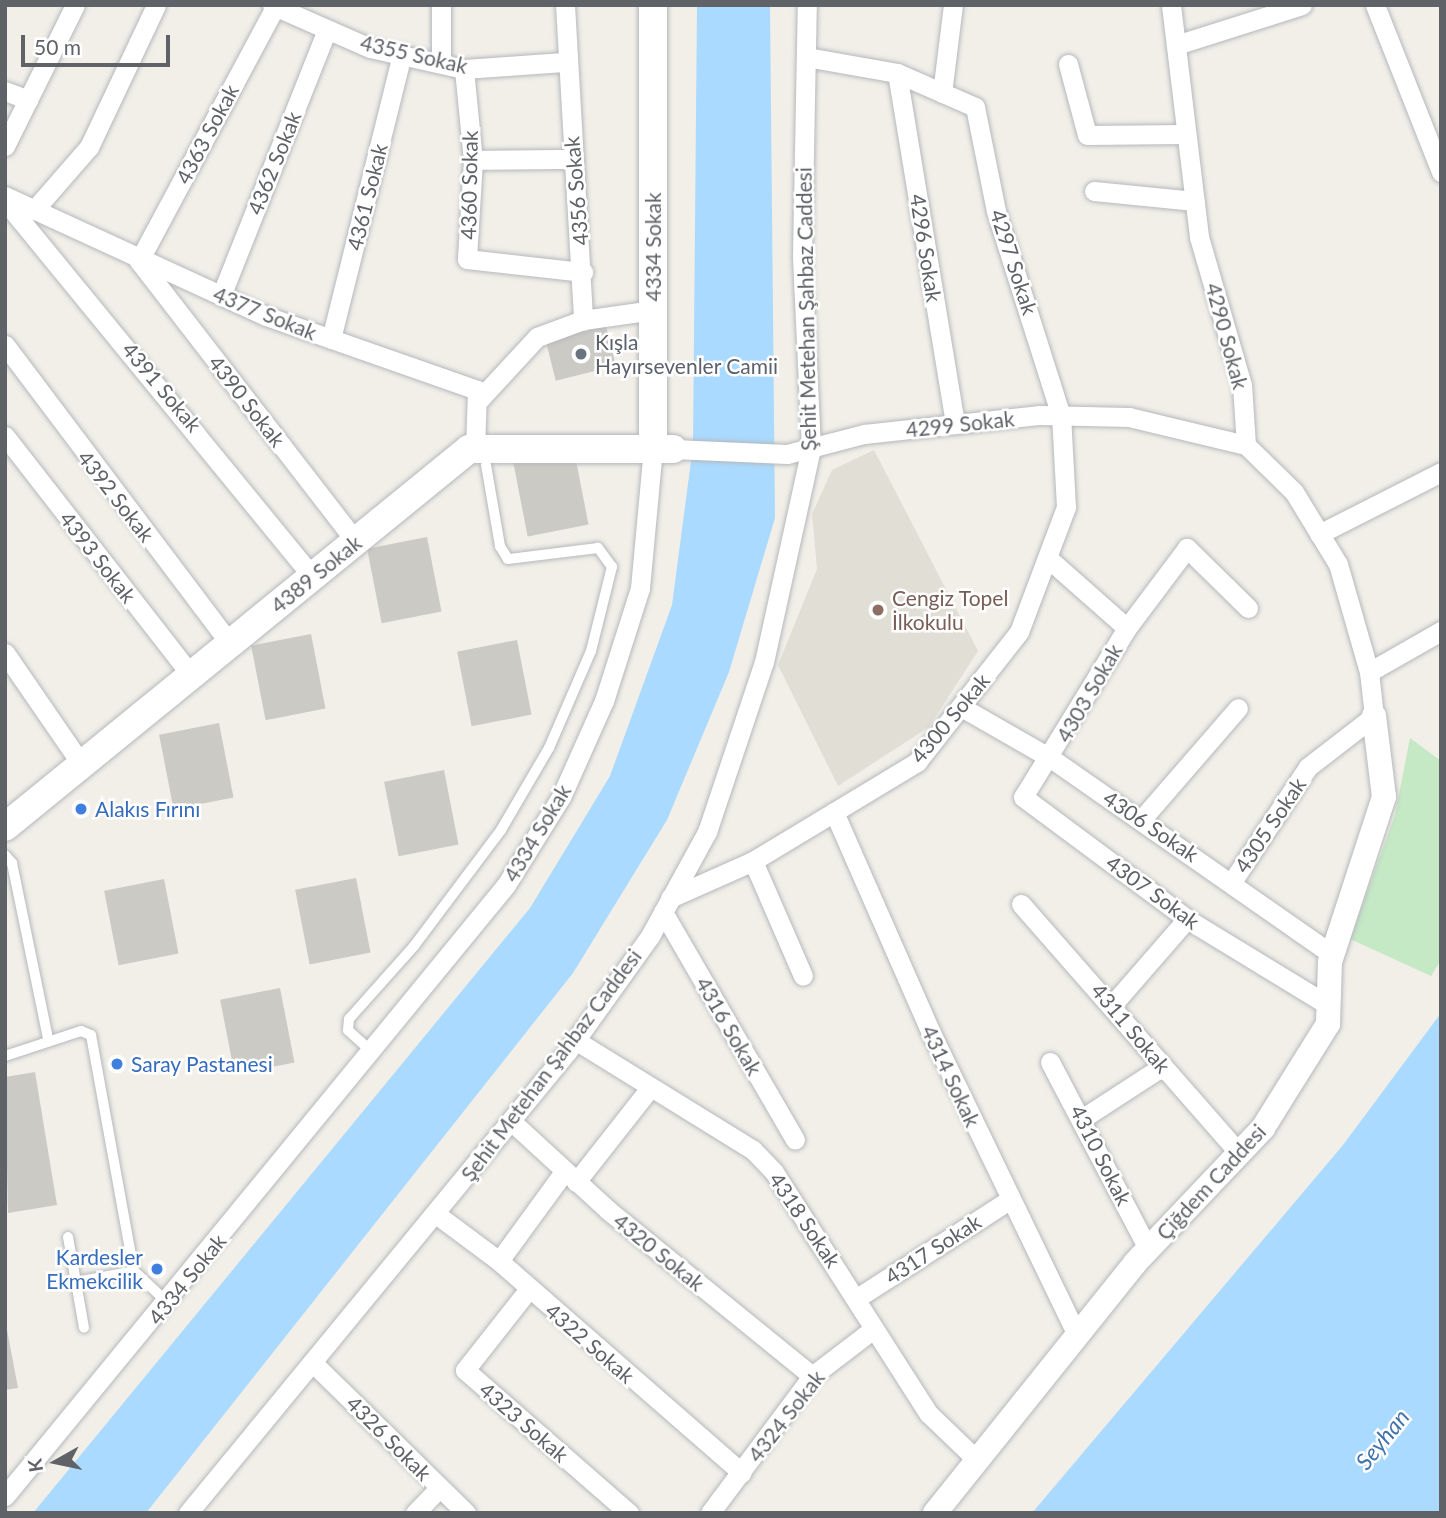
<!DOCTYPE html>
<html>
<head>
<meta charset="utf-8">
<style>
	body { margin:0 }
	#map { position:relative; width:1446px; height:1518px; overflow:hidden; background:#f1efe8; font-family:Lato,sans-serif }
	div>[style] { position:absolute }
	.education>* { inset:0; background:#e1ded6 }
	.green>* { inset:0; background:#c5e8c5 }
	.water>* { inset:0; background:#aadaff }
	.building>* { inset:0; background:#cccac5; transform-origin:0 0 }
	.roads { filter:drop-shadow(0 0 2px #b5b8bc) drop-shadow(0 0 2px #b5b8bc) }
	.service>* { height:10px; margin:-5px; padding:0 5px; transform-origin:5px; border-radius:5px; background:#fff }
	.minor>* { height:19px; margin:-9.5px; padding:0 9.5px; transform-origin:9.5px; border-radius:9.5px; background:#fff }
	.tertiary>* { height:24px; margin:-12px; padding:0 12px; transform-origin:12px; border-radius:12px; background:#fff }
	.secondary>* { height:28px; margin:-14px; padding:0 14px; transform-origin:14px; border-radius:14px; background:#fff }
	.dots>* { width:19px; height:19px; translate:-50% -50%; box-sizing:border-box; border:4px solid #fff; border-radius:50% }
	span { translate:-50% -50%; white-space:nowrap; text-align:center; line-height:1.15; -webkit-text-stroke:5px #fff; paint-order:stroke }
	.street-label { font-size:21px; color:#5f6368 }
	.worship-label { font-size:21px; color:#5b616d }
	.left { translate:0 -50%; text-align:left }
	.education-label { font-size:21px; color:#785e54 }
	.shop-label { font-size:21px; color:#366cbe }
	.right { translate:-100% -50%; text-align:right }
	.water-label { font-size:23px; color:#4174aa; font-style:italic }
	.frame { position:absolute; inset:0; border:7px solid #5f6368; pointer-events:none }
	.north { position:absolute; left:21px; top:1427px; width:70px; height:70px; -webkit-text-stroke:5px #fff; paint-order:stroke; rotate:261deg; font-size:19px; font-weight:700; line-height:28px; text-align:center; color:#5f6368 }
	.north::after { content:''; display:block; margin:auto; width:24px; height:32px; background:#5f6368; clip-path:polygon(50% 0,100% 100%,50% 72%,0 100%) }
	.scale { position:absolute; left:21px; top:35px; width:149px; height:32px; box-sizing:border-box; border:4px solid #5f6368; border-top:0; padding-left:9px; font-size:21px; line-height:24px; white-space:nowrap; color:#5f6368; -webkit-text-stroke:5px #fff; paint-order:stroke }
</style>
</head>
<body>
<div id="map">
	<div class="education">
		<i style="clip-path:polygon(874px 450px,978px 651px,929px 727px,838px 786px,778px 665px,817px 569px,812px 514px,832px 470px)"></i>
	</div>
	<div class="green">
		<i style="clip-path:polygon(1410px 738px,1441px 761px,1441px 960px,1431px 976px,1350px 939px,1395px 815px)"></i>
	</div>
	<div class="water">
		<i style="clip-path:polygon(697px 5px,770px 5px,775px 518px,729px 672px,667px 820px,573px 973px,146px 1513px,33px 1513px,530px 908px,610px 776px,672px 605px,693px 446px)"></i>
		<i style="clip-path:polygon(1441px 1013px,1441px 1513px,1032px 1513px,1343px 1145px)"></i>
	</div>
	<div class="building">
		<i style="left:606px;top:326px;width:41px;height:62px;rotate:76deg"></i>
		<i style="left:574px;top:450px;width:76px;height:62px;rotate:79deg"></i>
		<i style="left:427px;top:537px;width:76px;height:61px;rotate:79deg"></i>
		<i style="left:311px;top:634px;width:76px;height:61px;rotate:79deg"></i>
		<i style="left:517px;top:640px;width:76px;height:61px;rotate:79deg"></i>
		<i style="left:219px;top:723px;width:76px;height:61px;rotate:79deg"></i>
		<i style="left:444px;top:770px;width:76px;height:61px;rotate:79deg"></i>
		<i style="left:356px;top:878px;width:76px;height:62px;rotate:79deg"></i>
		<i style="left:164px;top:879px;width:76px;height:61px;rotate:79deg"></i>
		<i style="left:280px;top:988px;width:76px;height:61px;rotate:79deg"></i>
		<i style="clip-path:polygon(35px 1072px,57px 1205px,8px 1213px,5px 1077px)"></i>
		<i style="clip-path:polygon(5px 1319px,18px 1388px,5px 1390px)"></i>
	</div>
	<div class="roads">
		<div class="service">
			<i style="left:5px;top:855px;width:11px;rotate:49deg"></i>
			<i style="left:12px;top:863px;width:180px;rotate:78.4deg"></i>
			<i style="left:371px;top:1051px;width:31px;rotate:-138deg"></i>
			<i style="left:348px;top:1030px;width:11px;rotate:-85deg"></i>
			<i style="left:349px;top:1019px;width:98px;rotate:-48.3deg"></i>
			<i style="left:414px;top:946px;width:145px;rotate:-53.1deg"></i>
			<i style="left:501px;top:830px;width:95px;rotate:-59.7deg"></i>
			<i style="left:549px;top:748px;width:106px;rotate:-66.6deg"></i>
			<i style="left:591px;top:651px;width:87px;rotate:-76deg"></i>
			<i style="left:612px;top:567px;width:24px;rotate:-126deg"></i>
			<i style="left:598px;top:548px;width:91px;rotate:173deg"></i>
			<i style="left:508px;top:559px;width:15px;rotate:-122deg"></i>
			<i style="left:500px;top:546px;width:82px;rotate:-99.8deg"></i>
			<i style="left:5px;top:1056px;width:80px;rotate:-18.2deg"></i>
			<i style="left:81px;top:1031px;width:11px;rotate:22deg"></i>
			<i style="left:91px;top:1035px;width:240px;rotate:79.7deg"></i>
			<i style="left:134px;top:1271px;width:45px;rotate:43.2deg"></i>
			<i style="left:68px;top:1237px;width:92px;rotate:80deg"></i>
			<i style="left:76px;top:1282px;width:59px;rotate:-10.7deg"></i>
		</div>
		<div class="minor">
			<i style="left:272px;top:5px;width:107px;rotate:23.7deg"></i>
			<i style="left:370px;top:48px;width:96px;rotate:12.6deg"></i>
			<i style="left:464px;top:69px;width:100px;rotate:-4deg"></i>
			<i style="left:565px;top:5px;width:316px;rotate:86.7deg"></i>
			<i style="left:1171px;top:5px;width:234px;rotate:83.1deg"></i>
			<i style="left:1199px;top:237px;width:154px;rotate:73.8deg"></i>
			<i style="left:1242px;top:385px;width:60px;rotate:86.2deg"></i>
			<i style="left:1246px;top:445px;width:67px;rotate:44.4deg"></i>
			<i style="left:1294px;top:492px;width:84px;rotate:58.6deg"></i>
			<i style="left:1338px;top:564px;width:112px;rotate:74deg"></i>
			<i style="left:1369px;top:672px;width:44px;rotate:83.5deg"></i>
			<i style="left:1374px;top:716px;width:83px;rotate:142.3deg"></i>
			<i style="left:1308px;top:767px;width:138px;rotate:123.5deg"></i>
			<i style="left:1375px;top:5px;width:180px;rotate:68.4deg"></i>
			<i style="left:275px;top:7px;width:288px;rotate:118.2deg"></i>
			<i style="left:139px;top:261px;width:355px;rotate:52.3deg"></i>
			<i style="left:1176px;top:45px;width:132px;rotate:-17.6deg"></i>
			<i style="left:441px;top:61px;width:56px;rotate:-90deg"></i>
			<i style="left:1068px;top:64px;width:73px;rotate:75deg"></i>
			<i style="left:1087px;top:135px;width:99px;rotate:-0.6deg"></i>
			<i style="left:464px;top:69px;width:91px;rotate:84.4deg"></i>
			<i style="left:473px;top:160px;width:99px;rotate:93.5deg"></i>
			<i style="left:467px;top:259px;width:117px;rotate:6.4deg"></i>
			<i style="left:897px;top:73px;width:356px;rotate:80.6deg"></i>
			<i style="left:5px;top:91px;width:25px;rotate:21deg"></i>
			<i style="left:942px;top:93px;width:89px;rotate:-82.9deg"></i>
			<i style="left:5px;top:146px;width:157px;rotate:-63.6deg"></i>
			<i style="left:473px;top:160px;width:101px;rotate:-0.6deg"></i>
			<i style="left:1094px;top:191px;width:101px;rotate:5.7deg"></i>
			<i style="left:5px;top:196px;width:287px;rotate:24.7deg"></i>
			<i style="left:266px;top:316px;width:224px;rotate:19.3deg"></i>
			<i style="left:477px;top:390px;width:59px;rotate:91.9deg"></i>
			<i style="left:5px;top:201px;width:486px;rotate:50.7deg"></i>
			<i style="left:34px;top:210px;width:84px;rotate:-48.9deg"></i>
			<i style="left:89px;top:147px;width:157px;rotate:-64.7deg"></i>
			<i style="left:221px;top:296px;width:287px;rotate:-68.3deg"></i>
			<i style="left:331px;top:339px;width:294px;rotate:-76deg"></i>
			<i style="left:5px;top:345px;width:374px;rotate:53deg"></i>
			<i style="left:477px;top:402px;width:88px;rotate:-47.3deg"></i>
			<i style="left:537px;top:337px;width:49px;rotate:-20.3deg"></i>
			<i style="left:583px;top:320px;width:71px;rotate:-8.1deg"></i>
			<i style="left:5px;top:436px;width:304px;rotate:52.1deg"></i>
			<i style="left:673px;top:449px;width:114px;rotate:2.5deg"></i>
			<i style="left:787px;top:454px;width:80px;rotate:-14.6deg"></i>
			<i style="left:864px;top:434px;width:177px;rotate:-6.2deg"></i>
			<i style="left:1040px;top:415px;width:89px;rotate:1.3deg"></i>
			<i style="left:1129px;top:417px;width:120px;rotate:13.5deg"></i>
			<i style="left:1319px;top:534px;width:137px;rotate:-26.9deg"></i>
			<i style="left:1051px;top:561px;width:101px;rotate:41.4deg"></i>
			<i style="left:1248px;top:608px;width:86px;rotate:-135.5deg"></i>
			<i style="left:1187px;top:548px;width:100px;rotate:126.9deg"></i>
			<i style="left:1127px;top:628px;width:198px;rotate:121.6deg"></i>
			<i style="left:1023px;top:797px;width:204px;rotate:36.6deg"></i>
			<i style="left:1187px;top:919px;width:165px;rotate:31.4deg"></i>
			<i style="left:5px;top:653px;width:136px;rotate:55.5deg"></i>
			<i style="left:1369px;top:672px;width:83px;rotate:-29.7deg"></i>
			<i style="left:963px;top:708px;width:103px;rotate:29.8deg"></i>
			<i style="left:1052px;top:759px;width:341px;rotate:34.9deg"></i>
			<i style="left:834px;top:812px;width:241px;rotate:66.3deg"></i>
			<i style="left:931px;top:1033px;width:335px;rotate:64.2deg"></i>
			<i style="left:1141px;top:820px;width:148px;rotate:-49.1deg"></i>
			<i style="left:753px;top:861px;width:125px;rotate:66.5deg"></i>
			<i style="left:670px;top:898px;width:91px;rotate:-24deg"></i>
			<i style="left:753px;top:861px;width:192px;rotate:-31.1deg"></i>
			<i style="left:917px;top:762px;width:165px;rotate:-51.9deg"></i>
			<i style="left:1019px;top:632px;width:134px;rotate:-69.4deg"></i>
			<i style="left:1066px;top:507px;width:91px;rotate:-93.1deg"></i>
			<i style="left:1061px;top:416px;width:215px;rotate:-107.6deg"></i>
			<i style="left:996px;top:211px;width:106px;rotate:-101.4deg"></i>
			<i style="left:975px;top:107px;width:85px;rotate:-156.4deg"></i>
			<i style="left:897px;top:73px;width:92px;rotate:-170deg"></i>
			<i style="left:1021px;top:904px;width:331px;rotate:48.8deg"></i>
			<i style="left:663px;top:912px;width:263px;rotate:59.9deg"></i>
			<i style="left:1113px;top:1004px;width:113px;rotate:-49deg"></i>
			<i style="left:575px;top:1040px;width:209px;rotate:31.7deg"></i>
			<i style="left:753px;top:1150px;width:30px;rotate:46deg"></i>
			<i style="left:774px;top:1172px;width:287px;rotate:57.4deg"></i>
			<i style="left:929px;top:1414px;width:65px;rotate:43.8deg"></i>
			<i style="left:1050px;top:1062px;width:211px;rotate:62.3deg"></i>
			<i style="left:1083px;top:1118px;width:95px;rotate:-33deg"></i>
			<i style="left:511px;top:1121px;width:132px;rotate:42.5deg"></i>
			<i style="left:608px;top:1210px;width:263px;rotate:39.1deg"></i>
			<i style="left:576px;top:1182px;width:120px;rotate:-51.8deg"></i>
			<i style="left:436px;top:1214px;width:79px;rotate:36.7deg"></i>
			<i style="left:499px;top:1261px;width:322px;rotate:41.1deg"></i>
			<i style="left:499px;top:1261px;width:110px;rotate:-53.9deg"></i>
			<i style="left:528px;top:1290px;width:102px;rotate:128.2deg"></i>
			<i style="left:465px;top:1370px;width:218px;rotate:41.1deg"></i>
			<i style="left:857px;top:1298px;width:181px;rotate:-32.8deg"></i>
			<i style="left:313px;top:1363px;width:214px;rotate:44.4deg"></i>
			<i style="left:5px;top:1496px;width:790px;rotate:-50.65deg"></i>
			<i style="left:506px;top:885px;width:104px;rotate:-58deg"></i>
			<i style="left:561px;top:797px;width:105px;rotate:-65.9deg"></i>
			<i style="left:604px;top:701px;width:119px;rotate:-72.3deg"></i>
			<i style="left:640px;top:588px;width:140px;rotate:-84.7deg"></i>
			<i style="left:188px;top:1513px;width:597px;rotate:-50.58deg"></i>
			<i style="left:567px;top:1052px;width:143px;rotate:-54.4deg"></i>
			<i style="left:650px;top:936px;width:119px;rotate:-61.3deg"></i>
			<i style="left:707px;top:832px;width:179px;rotate:-71.5deg"></i>
			<i style="left:764px;top:662px;width:219px;rotate:-77.6deg"></i>
			<i style="left:811px;top:448px;width:192px;rotate:-92.7deg"></i>
			<i style="left:802px;top:256px;width:251px;rotate:-88.9deg"></i>
			<i style="left:415px;top:1513px;width:35px;rotate:-46deg"></i>
			<i style="left:710px;top:1513px;width:171px;rotate:-53.3deg"></i>
			<i style="left:812px;top:1376px;width:76px;rotate:-37.5deg"></i>
		</div>
		<div class="tertiary">
			<i style="left:935px;top:1513px;width:320px;rotate:-51.3deg"></i>
			<i style="left:1135px;top:1263px;width:186px;rotate:-46.5deg"></i>
			<i style="left:1263px;top:1128px;width:123px;rotate:-58deg"></i>
			<i style="left:1328px;top:1024px;width:62px;rotate:-88.2deg"></i>
			<i style="left:1330px;top:962px;width:174px;rotate:-71.9deg"></i>
			<i style="left:1384px;top:797px;width:82px;rotate:-97deg"></i>
		</div>
		<div class="secondary">
			<i style="left:653px;top:449px;width:444px;rotate:-90deg"></i>
			<i style="left:5px;top:827px;width:598px;rotate:-39.17deg"></i>
			<i style="left:469px;top:449px;width:204px"></i>
		</div>
	</div>
	<div class="dots">
		<i style="left:581px;top:354px;background:#6b7280"></i>
		<i style="left:878px;top:610px;background:#8d6e63"></i>
		<i style="left:81px;top:809px;background:#3f7fe0"></i>
		<i style="left:117px;top:1064px;background:#3f7fe0"></i>
		<i style="left:157px;top:1269px;background:#3f7fe0"></i>
	</div>
	<div class="street-label">
		<span style="left:414px;top:54px;rotate:13deg">4355 Sokak</span>
		<span style="left:207px;top:134px;rotate:-62deg">4363 Sokak</span>
		<span style="left:274px;top:163px;rotate:-68deg">4362 Sokak</span>
		<span style="left:469px;top:185px;rotate:-89deg">4360 Sokak</span>
		<span style="left:576px;top:191px;rotate:-95deg">4356 Sokak</span>
		<span style="left:367px;top:197px;rotate:-76deg">4361 Sokak</span>
		<span style="left:653px;top:247px;rotate:-90deg">4334 Sokak</span>
		<span style="left:926px;top:248px;rotate:81deg">4296 Sokak</span>
		<span style="left:1014px;top:262px;rotate:72deg">4297 Sokak</span>
		<span style="left:806px;top:309px;rotate:-91deg">Şehit Metehan Şahbaz Caddesi</span>
		<span style="left:265px;top:313px;rotate:22deg">4377 Sokak</span>
		<span style="left:1227px;top:336px;rotate:75deg">4290 Sokak</span>
		<span style="left:162px;top:387px;rotate:50deg">4391 Sokak</span>
		<span style="left:247px;top:401px;rotate:52deg">4390 Sokak</span>
		<span style="left:960px;top:424px;rotate:-6deg">4299 Sokak</span>
		<span style="left:116px;top:496px;rotate:52deg">4392 Sokak</span>
		<span style="left:98px;top:557px;rotate:52deg">4393 Sokak</span>
		<span style="left:316px;top:574px;rotate:-39deg">4389 Sokak</span>
		<span style="left:1089px;top:693px;rotate:-60deg">4303 Sokak</span>
		<span style="left:950px;top:718px;rotate:-50deg">4300 Sokak</span>
		<span style="left:1270px;top:825px;rotate:-56deg">4305 Sokak</span>
		<span style="left:1151px;top:826px;rotate:34deg">4306 Sokak</span>
		<span style="left:537px;top:833px;rotate:-59deg">4334 Sokak</span>
		<span style="left:1153px;top:892px;rotate:36deg">4307 Sokak</span>
		<span style="left:729px;top:1026px;rotate:60deg">4316 Sokak</span>
		<span style="left:1131px;top:1028px;rotate:50deg">4311 Sokak</span>
		<span style="left:551px;top:1065px;rotate:-53deg">Şehit Metehan Şahbaz Caddesi</span>
		<span style="left:951px;top:1076px;rotate:65deg">4314 Sokak</span>
		<span style="left:1101px;top:1155px;rotate:63deg">4310 Sokak</span>
		<span style="left:1211px;top:1182px;rotate:-47deg">Çiğdem Caddesi</span>
		<span style="left:805px;top:1220px;rotate:56deg">4318 Sokak</span>
		<span style="left:933px;top:1249px;rotate:-33deg">4317 Sokak</span>
		<span style="left:659px;top:1252px;rotate:39deg">4320 Sokak</span>
		<span style="left:187px;top:1279px;rotate:-51deg">4334 Sokak</span>
		<span style="left:590px;top:1343px;rotate:41deg">4322 Sokak</span>
		<span style="left:786px;top:1416px;rotate:-52deg">4324 Sokak</span>
		<span style="left:524px;top:1422px;rotate:41deg">4323 Sokak</span>
		<span style="left:389px;top:1438px;rotate:45deg">4326 Sokak</span>
	</div>
	<div class="worship-label">
		<span class="left" style="left:595px;top:354px">Kışla<br>Hayırsevenler Camii</span>
	</div>
	<div class="education-label">
		<span class="left" style="left:892px;top:610px">Cengiz Topel<br>İlkokulu</span>
	</div>
	<div class="shop-label">
		<span class="left" style="left:95px;top:809px">Alakıs Fırını</span>
		<span class="left" style="left:131px;top:1064px">Saray Pastanesi</span>
		<span class="right" style="left:143px;top:1269px">Kardesler<br>Ekmekcilik</span>
	</div>
	<div class="water-label">
		<span style="left:1382px;top:1439px;rotate:-51deg">Seyhan</span>
	</div>
	<div class="frame"></div>
	<div class="north">K</div>
	<div class="scale">50 m</div>
</div>
</body>
</html>
